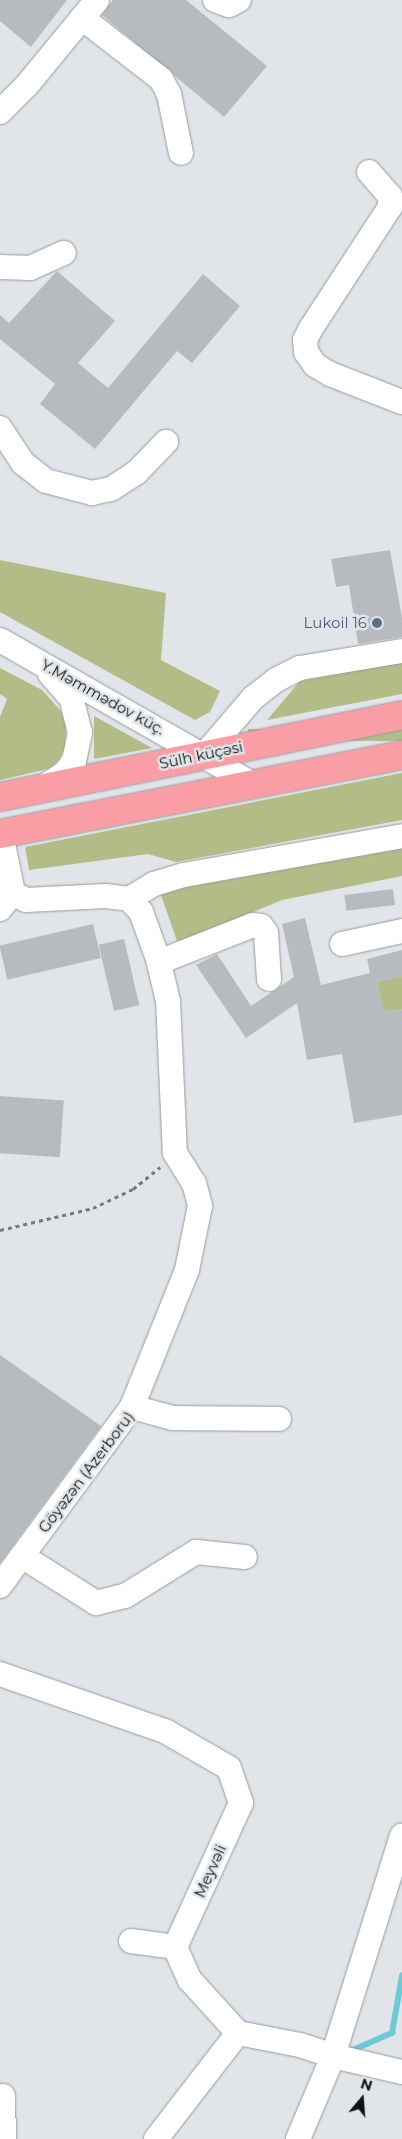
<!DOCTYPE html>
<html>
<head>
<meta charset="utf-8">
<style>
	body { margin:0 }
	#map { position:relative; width:402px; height:2139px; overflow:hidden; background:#e1e5e9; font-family:Montserrat,sans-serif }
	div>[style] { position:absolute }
	.green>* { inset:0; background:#b3bc86; transform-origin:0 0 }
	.stream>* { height:5.5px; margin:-2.75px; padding:0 2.75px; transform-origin:2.75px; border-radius:2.75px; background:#6dc9d6 }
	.building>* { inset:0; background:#b7bbbf; transform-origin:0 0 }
	.path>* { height:3px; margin-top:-1.5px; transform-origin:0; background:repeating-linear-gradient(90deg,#777a7d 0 4px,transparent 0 8px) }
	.roads { filter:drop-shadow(0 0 1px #979b9f) drop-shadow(0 0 1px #979b9f) }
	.minor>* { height:24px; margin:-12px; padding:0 12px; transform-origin:12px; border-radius:12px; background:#fff }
	.highway>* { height:28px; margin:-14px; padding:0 14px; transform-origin:14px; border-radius:14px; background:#fa9ea6 }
	.dots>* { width:14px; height:14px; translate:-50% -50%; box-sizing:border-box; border:2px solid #e1e5e9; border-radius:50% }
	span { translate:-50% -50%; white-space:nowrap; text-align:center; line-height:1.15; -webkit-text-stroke:5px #e1e5e9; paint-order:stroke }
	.service-label { font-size:15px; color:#4e5e75 }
	.right { translate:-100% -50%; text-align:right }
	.street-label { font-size:15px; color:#101113 }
	.north { position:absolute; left:337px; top:2074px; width:50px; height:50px; -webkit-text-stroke:4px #e1e5e9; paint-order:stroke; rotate:18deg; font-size:14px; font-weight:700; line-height:20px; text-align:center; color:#101113 }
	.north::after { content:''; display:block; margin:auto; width:18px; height:22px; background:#101113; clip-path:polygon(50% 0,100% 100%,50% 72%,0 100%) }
</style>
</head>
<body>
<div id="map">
	<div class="green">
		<i style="clip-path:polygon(0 560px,166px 593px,161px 660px,220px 691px,210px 712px,195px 720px,0 612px)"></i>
		<i style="clip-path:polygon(402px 662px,402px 694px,267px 720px,300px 681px)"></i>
		<i style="clip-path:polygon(0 668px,42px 690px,61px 711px,66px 727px,65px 747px,59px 760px,48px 769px,0 780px,0 717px,7px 699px,0 694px)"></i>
		<i style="clip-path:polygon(94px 716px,152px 748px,94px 759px)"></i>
		<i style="left:402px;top:729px;width:12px;height:154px;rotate:90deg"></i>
		<i style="clip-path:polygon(402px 773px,402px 820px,176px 862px,148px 854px,29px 870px,25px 847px)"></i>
		<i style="clip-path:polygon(402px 848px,402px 876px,282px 900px,178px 944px,160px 892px)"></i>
		<i style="clip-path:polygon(402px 976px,402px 1009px,301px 1026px,380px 995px,377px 982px)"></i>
	</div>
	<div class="stream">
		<i style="left:353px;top:2050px;width:43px;rotate:-23.6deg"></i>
		<i style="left:392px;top:2033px;width:58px;rotate:-80deg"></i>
	</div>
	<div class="building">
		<i style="clip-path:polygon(0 0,67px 0,31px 47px,0 21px)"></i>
		<i style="clip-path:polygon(113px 0,186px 0,267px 66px,224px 117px,102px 15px)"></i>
		<i style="clip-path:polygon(57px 271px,115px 321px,78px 363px,108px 388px,203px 274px,240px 306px,192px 363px,177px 351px,95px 449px,40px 404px,55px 384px,0 339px,0 315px,9px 323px)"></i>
		<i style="clip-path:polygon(390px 550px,402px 618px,402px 637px,358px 644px,349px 585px,336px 587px,331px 559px)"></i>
		<i style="left:393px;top:889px;width:16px;height:49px;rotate:83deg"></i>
		<i style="clip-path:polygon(305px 918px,321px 985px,370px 973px,367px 959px,402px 950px,402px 976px,377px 982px,384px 1012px,402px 1009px,402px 1115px,354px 1123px,342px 1054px,307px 1060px,297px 1003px,246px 1038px,196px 965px,217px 954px,251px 1006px,294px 977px,282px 924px)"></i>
		<i style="left:93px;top:924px;width:35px;height:96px;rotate:77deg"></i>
		<i style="left:124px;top:939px;width:68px;height:26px;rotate:77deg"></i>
		<i style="left:0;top:1096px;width:64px;height:57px;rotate:4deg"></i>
		<i style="clip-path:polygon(0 1355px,101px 1426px,0 1563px)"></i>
	</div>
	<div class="path">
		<i style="left:0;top:1230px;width:96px;rotate:-13.3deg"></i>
		<i style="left:93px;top:1208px;width:44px;rotate:-25.4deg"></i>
		<i style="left:133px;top:1189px;width:35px;rotate:-39deg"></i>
	</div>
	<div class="roads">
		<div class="minor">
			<i style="left:215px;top:0;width:15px;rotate:20deg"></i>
			<i style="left:229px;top:5px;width:11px;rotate:-27deg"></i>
			<i style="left:82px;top:18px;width:100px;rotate:37.7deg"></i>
			<i style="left:161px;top:79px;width:17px;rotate:62deg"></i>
			<i style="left:169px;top:94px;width:60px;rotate:78.5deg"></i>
			<i style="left:0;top:112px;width:38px;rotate:-45deg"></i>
			<i style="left:27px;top:85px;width:110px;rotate:-50.5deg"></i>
			<i style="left:369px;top:172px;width:32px;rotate:49deg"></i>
			<i style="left:390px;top:196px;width:11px;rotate:90deg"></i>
			<i style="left:390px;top:207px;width:145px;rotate:123.1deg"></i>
			<i style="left:311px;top:328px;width:13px;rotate:117deg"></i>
			<i style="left:305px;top:340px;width:12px;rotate:85deg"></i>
			<i style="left:306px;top:352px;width:16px;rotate:55deg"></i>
			<i style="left:315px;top:365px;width:17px;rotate:31deg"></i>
			<i style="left:330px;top:374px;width:77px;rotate:21.3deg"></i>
			<i style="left:0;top:267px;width:30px;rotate:2deg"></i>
			<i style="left:30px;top:268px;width:37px;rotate:-24deg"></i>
			<i style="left:0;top:428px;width:42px;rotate:56.7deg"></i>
			<i style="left:23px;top:463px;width:29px;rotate:38deg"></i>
			<i style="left:46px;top:481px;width:48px;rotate:14.6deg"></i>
			<i style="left:92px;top:493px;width:19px;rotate:-12deg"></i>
			<i style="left:111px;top:489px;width:31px;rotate:-33deg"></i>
			<i style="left:137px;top:472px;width:42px;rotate:-46deg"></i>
			<i style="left:0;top:640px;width:290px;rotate:29.7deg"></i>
			<i style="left:205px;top:754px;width:74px;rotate:-49.4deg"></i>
			<i style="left:253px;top:698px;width:29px;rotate:-38deg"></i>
			<i style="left:276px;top:680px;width:27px;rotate:-27deg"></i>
			<i style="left:300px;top:668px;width:103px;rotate:-9.5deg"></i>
			<i style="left:43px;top:787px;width:26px;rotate:-32deg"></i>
			<i style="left:65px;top:773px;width:15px;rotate:-53deg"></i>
			<i style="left:74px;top:761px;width:29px;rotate:-78deg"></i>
			<i style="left:80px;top:733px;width:36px;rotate:-104deg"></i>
			<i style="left:71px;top:698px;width:32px;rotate:-131deg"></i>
			<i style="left:1px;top:834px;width:60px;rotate:78.5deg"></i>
			<i style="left:13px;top:893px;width:15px;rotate:28deg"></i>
			<i style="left:26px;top:900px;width:80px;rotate:-2.9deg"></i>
			<i style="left:106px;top:896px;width:23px;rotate:7deg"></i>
			<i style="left:129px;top:899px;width:18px;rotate:47deg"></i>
			<i style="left:141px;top:912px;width:50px;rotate:70.1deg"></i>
			<i style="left:158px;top:959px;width:43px;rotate:76.6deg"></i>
			<i style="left:168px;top:1001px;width:152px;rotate:87.4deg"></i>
			<i style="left:175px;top:1153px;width:36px;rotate:58deg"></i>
			<i style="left:194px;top:1183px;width:24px;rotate:75deg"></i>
			<i style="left:200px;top:1206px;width:65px;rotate:101.5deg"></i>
			<i style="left:187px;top:1270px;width:148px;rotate:111.9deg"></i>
			<i style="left:129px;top:899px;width:29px;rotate:-31deg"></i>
			<i style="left:154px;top:884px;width:31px;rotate:-17deg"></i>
			<i style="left:184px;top:875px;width:221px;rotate:-10.1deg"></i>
			<i style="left:0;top:909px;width:21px;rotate:-51deg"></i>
			<i style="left:342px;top:944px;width:61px;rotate:-12.2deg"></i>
			<i style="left:159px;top:962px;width:101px;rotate:-21.5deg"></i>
			<i style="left:253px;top:925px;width:8px;rotate:7deg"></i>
			<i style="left:261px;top:926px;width:9px;rotate:54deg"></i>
			<i style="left:266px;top:933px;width:46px;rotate:86.3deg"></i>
			<i style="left:22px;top:1556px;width:185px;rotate:-53.6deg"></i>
			<i style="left:132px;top:1407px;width:42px;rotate:15deg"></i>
			<i style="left:173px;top:1418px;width:106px;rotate:0.5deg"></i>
			<i style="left:0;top:1586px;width:37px;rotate:-54deg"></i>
			<i style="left:22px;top:1556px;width:88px;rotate:32.4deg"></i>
			<i style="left:96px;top:1603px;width:30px;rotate:-14deg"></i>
			<i style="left:125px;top:1596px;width:84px;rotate:-31.8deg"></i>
			<i style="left:196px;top:1552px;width:49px;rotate:5.8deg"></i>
			<i style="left:0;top:1674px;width:175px;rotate:19.1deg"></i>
			<i style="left:165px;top:1731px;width:74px;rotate:30deg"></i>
			<i style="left:229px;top:1768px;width:37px;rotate:71deg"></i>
			<i style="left:241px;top:1803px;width:158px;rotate:114.6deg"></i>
			<i style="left:175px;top:1947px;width:36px;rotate:66deg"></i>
			<i style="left:190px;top:1980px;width:72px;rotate:47.8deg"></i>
			<i style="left:238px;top:2033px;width:63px;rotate:11deg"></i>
			<i style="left:300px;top:2045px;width:35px;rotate:18deg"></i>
			<i style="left:333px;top:2056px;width:71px;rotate:13.1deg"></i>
			<i style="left:131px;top:1941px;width:44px;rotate:7.8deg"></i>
			<i style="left:3px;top:2096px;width:43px;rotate:88.7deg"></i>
			<i style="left:156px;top:2139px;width:134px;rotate:-52.3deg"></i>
			<i style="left:298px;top:2139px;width:90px;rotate:-67.1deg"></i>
			<i style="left:333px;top:2056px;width:231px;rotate:-72.6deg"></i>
		</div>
		<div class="highway">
			<i style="left:0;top:797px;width:410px;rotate:-11.5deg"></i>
			<i style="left:0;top:834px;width:410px;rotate:-11.1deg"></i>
		</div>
	</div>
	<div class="dots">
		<i style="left:377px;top:623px;background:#5c6f8a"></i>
	</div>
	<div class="service-label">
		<span class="right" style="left:367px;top:623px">Lukoil 16</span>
	</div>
	<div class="street-label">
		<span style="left:103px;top:697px;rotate:29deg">Y.Məmmədov küç.</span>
		<span style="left:201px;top:755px;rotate:-12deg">Sülh küçəsi</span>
		<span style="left:86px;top:1472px;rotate:-53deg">Göyəzən (Azerboru)</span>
		<span style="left:210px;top:1871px;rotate:-66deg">Meyvəli</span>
	</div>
	<div class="north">N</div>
</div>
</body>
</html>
